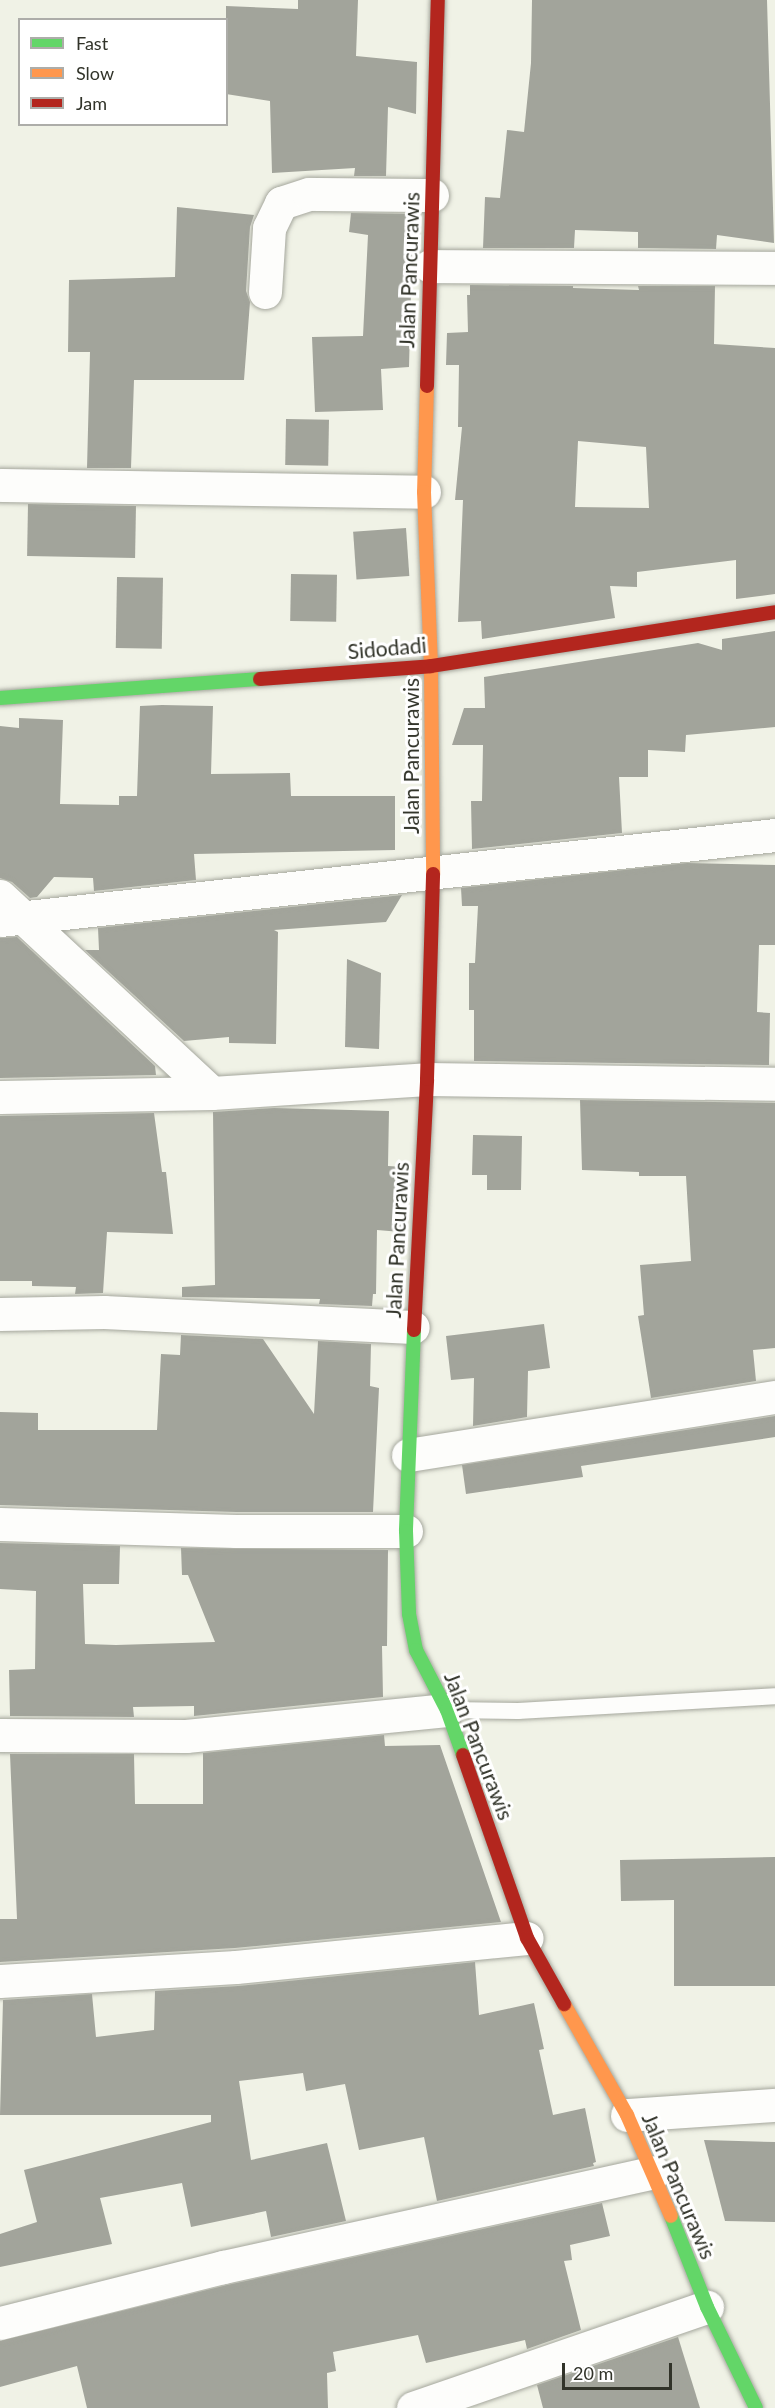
<!DOCTYPE html>
<html>
<head>
<meta charset="utf-8">
<style>
	body { margin:0 }
	#map { position:relative; width:775px; height:2408px; overflow:hidden; background:#f0f2e6; font-family:Lato,sans-serif }
	div>[style] { position:absolute }
	.building>* { inset:0; background:#a2a49b; transform-origin:0 0 }
	.roads { filter:drop-shadow(0 0 2px #a5a79d) drop-shadow(0 0 2px #a5a79d) }
	.lane>* { height:16px; margin:-8px; padding:0 8px; transform-origin:8px; border-radius:8px; background:#fdfdfb }
	.street>* { height:33px; margin:-16.5px; padding:0 16.5px; transform-origin:16.5px; border-radius:16.5px; background:#fdfdfb }
	.fast>* { height:14px; margin:-7px; padding:0 7px; transform-origin:7px; border-radius:7px; background:#63d668 }
	.slow>* { height:14px; margin:-7px; padding:0 7px; transform-origin:7px; border-radius:7px; background:#ff974d }
	.jam>* { height:14px; margin:-7px; padding:0 7px; transform-origin:7px; border-radius:7px; background:#b3261e }
	span { translate:-50% -50%; white-space:nowrap; text-align:center; line-height:1.15; -webkit-text-stroke:6px #fff; paint-order:stroke }
	.street-label { font-size:21px; color:#313329 }
	.legend { position:absolute; left:18px; top:18px; width:210px; height:108px; box-sizing:border-box; background:#fff; border:2px solid #adada9; margin:0; padding:8px 10px; list-style:none; font-size:18px; color:#313329 }
	.legend li { display:flex; align-items:center; gap:12px; height:30px }
	.legend b { width:30px; border:2px solid #adada9 }
	.scale { position:absolute; left:562px; top:2363px; width:110px; height:27px; box-sizing:border-box; border:3px solid #313329; border-top:0; padding-left:8px; font-size:18px; line-height:21px; white-space:nowrap; color:#313329; -webkit-text-stroke:4px #fff; paint-order:stroke }
</style>
</head>
<body>
<div id="map">
	<div class="building">
		<i style="clip-path:polygon(298px 0,358px 0,356px 56px,417px 62px,416px 114px,388px 107px,386px 176px,354px 176px,355px 168px,272px 173px,270px 101px,226px 94px,226px 6px,298px 9px)"></i>
		<i style="clip-path:polygon(532px 0,767px 0,774px 243px,717px 235px,716px 249px,638px 248px,638px 232px,575px 230px,574px 248px,483px 248px,485px 197px,500px 198px,507px 130px,524px 132px,531px 63px)"></i>
		<i style="clip-path:polygon(177px 207px,254px 215px,250px 227px,246px 291px,250px 302px,244px 380px,134px 380px,131px 468px,87px 468px,90px 352px,68px 352px,69px 280px,175px 277px)"></i>
		<i style="clip-path:polygon(351px 213px,413px 214px,409px 367px,381px 369px,383px 410px,315px 412px,312px 337px,363px 336px,368px 235px,349px 232px)"></i>
		<i style="clip-path:polygon(evenodd,470px 285px,573px 286px,573px 288px,639px 290px,638px 286px,715px 286px,714px 344px,775px 348px,775px 594px,736px 599px,736px 560px,637px 572px,637px 587px,610px 586px,615px 618px,482px 639px,481px 621px,458px 622px,463px 500px,455px 500px,462px 427px,458px 427px,459px 365px,446px 365px,447px 333px,468px 332px,467px 295px,470px 295px,470px 285px,578px 441px,646px 447px,649px 508px,575px 507px,578px 441px)"></i>
		<i style="left:286px;top:419px;width:43px;height:46px;rotate:1deg"></i>
		<i style="left:28px;top:504px;width:108px;height:52px;rotate:1deg"></i>
		<i style="left:406px;top:528px;width:48px;height:53px;rotate:86deg"></i>
		<i style="left:291px;top:574px;width:46px;height:47px;rotate:1deg"></i>
		<i style="left:117px;top:577px;width:46px;height:71px;rotate:1deg"></i>
		<i style="clip-path:polygon(775px 631px,775px 727px,686px 735px,685px 752px,648px 750px,648px 777px,619px 777px,622px 833px,472px 849px,471px 801px,482px 801px,483px 745px,452px 745px,464px 708px,485px 708px,484px 677px,698px 643px,722px 650px,722px 639px)"></i>
		<i style="clip-path:polygon(162px 705px,213px 706px,211px 774px,290px 773px,291px 796px,395px 796px,395px 850px,194px 854px,196px 880px,94px 891px,93px 878px,54px 877px,37px 897px,30px 898px,12px 882px,0 878px,0 726px,19px 728px,19px 718px,63px 720px,60px 804px,119px 805px,119px 796px,137px 796px,140px 706px)"></i>
		<i style="clip-path:polygon(687px 863px,775px 865px,775px 945px,759px 945px,757px 1012px,770px 1013px,769px 1065px,474px 1061px,474px 1010px,469px 1010px,469px 963px,475px 963px,478px 906px,462px 906px,461px 888px)"></i>
		<i style="clip-path:polygon(402px 895px,386px 922px,274px 930px,278px 932px,276px 1044px,229px 1043px,229px 1037px,184px 1041px,85px 950px,99px 950px,98px 928px)"></i>
		<i style="clip-path:polygon(17px 937px,155px 1066px,156px 1075px,0 1078px,0 938px)"></i>
		<i style="clip-path:polygon(347px 959px,381px 973px,379px 1049px,345px 1047px)"></i>
		<i style="clip-path:polygon(580px 1100px,775px 1103px,775px 1348px,753px 1350px,756px 1381px,651px 1398px,638px 1316px,644px 1315px,640px 1265px,691px 1261px,686px 1176px,639px 1176px,639px 1172px,582px 1170px)"></i>
		<i style="clip-path:polygon(274px 1108px,389px 1111px,388px 1166px,404px 1167px,401px 1232px,377px 1230px,376px 1294px,373px 1294px,372px 1306px,319px 1304px,320px 1299px,182px 1297px,182px 1287px,215px 1285px,213px 1112px)"></i>
		<i style="clip-path:polygon(154px 1113px,162px 1172px,166px 1172px,173px 1234px,107px 1232px,103px 1293px,75px 1294px,76px 1287px,32px 1286px,32px 1281px,0 1281px,0 1116px)"></i>
		<i style="clip-path:polygon(473px 1135px,522px 1136px,521px 1190px,487px 1190px,487px 1175px,472px 1175px)"></i>
		<i style="clip-path:polygon(544px 1324px,550px 1368px,528px 1371px,527px 1417px,473px 1426px,474px 1378px,451px 1380px,446px 1336px)"></i>
		<i style="clip-path:polygon(181px 1335px,263px 1339px,314px 1414px,318px 1341px,371px 1344px,370px 1386px,379px 1388px,373px 1512px,236px 1512px,0 1505px,0 1412px,38px 1413px,38px 1430px,157px 1430px,161px 1354px,180px 1355px)"></i>
		<i style="clip-path:polygon(775px 1416px,775px 1437px,581px 1466px,583px 1477px,466px 1494px,462px 1465px)"></i>
		<i style="clip-path:polygon(0 1543px,120px 1546px,119px 1584px,83px 1584px,85px 1644px,116px 1645px,215px 1642px,188px 1575px,182px 1575px,181px 1548px,388px 1550px,387px 1646px,382px 1646px,383px 1697px,194px 1716px,194px 1706px,133px 1707px,134px 1717px,10px 1716px,9px 1670px,35px 1669px,36px 1591px,0 1589px)"></i>
		<i style="clip-path:polygon(384px 1735px,385px 1746px,440px 1745px,501px 1922px,235px 1948px,0 1962px,0 1919px,17px 1919px,10px 1754px,134px 1754px,135px 1804px,203px 1804px,203px 1753px)"></i>
		<i style="clip-path:polygon(775px 1857px,775px 1986px,674px 1986px,674px 1900px,621px 1901px,620px 1860px)"></i>
		<i style="clip-path:polygon(475px 1962px,479px 2015px,534px 2003px,544px 2049px,539px 2050px,553px 2115px,585px 2108px,596px 2162px,593px 2163px,594px 2166px,437px 2201px,424px 2137px,359px 2150px,345px 2084px,306px 2091px,303px 2073px,239px 2081px,251px 2160px,327px 2143px,346px 2221px,271px 2237px,266px 2211px,191px 2227px,182px 2183px,100px 2198px,112px 2244px,0 2267px,0 2234px,37px 2222px,24px 2170px,211px 2122px,211px 2115px,0 2115px,3px 2000px,92px 1994px,96px 2037px,154px 2030px,155px 1991px,238px 1986px)"></i>
		<i style="clip-path:polygon(704px 2140px,775px 2142px,775px 2222px,725px 2221px)"></i>
		<i style="clip-path:polygon(602px 2203px,610px 2236px,570px 2245px,572px 2260px,564px 2261px,581px 2330px,527px 2349px,525px 2340px,426px 2363px,418px 2335px,333px 2352px,336px 2371px,327px 2373px,328px 2408px,87px 2408px,77px 2366px,0 2387px,0 2341px,227px 2285px)"></i>
		<i style="clip-path:polygon(678px 2337px,700px 2408px,543px 2408px,537px 2385px)"></i>
	</div>
	<div class="roads">
		<div class="lane">
			<i style="left:447px;top:1710px;width:71px;rotate:0.8deg"></i>
			<i style="left:518px;top:1711px;width:257px;rotate:-3.3deg"></i>
		</div>
		<div class="street">
			<i style="left:430px;top:266px;width:345px;rotate:0.3deg"></i>
			<i style="left:265px;top:292px;width:64px;rotate:-86.4deg"></i>
			<i style="left:269px;top:228px;width:28px;rotate:-64deg"></i>
			<i style="left:281px;top:203px;width:29px;rotate:-18deg"></i>
			<i style="left:309px;top:194px;width:123px;rotate:0.5deg"></i>
			<i style="left:0;top:485px;width:424px;rotate:0.9deg"></i>
			<i style="left:0;top:896px;width:289px;rotate:42.9deg"></i>
			<i style="left:0;top:920px;width:780px;rotate:-6.26deg"></i>
			<i style="left:0;top:1097px;width:212px;rotate:-1.1deg"></i>
			<i style="left:212px;top:1093px;width:215px;rotate:-3.7deg"></i>
			<i style="left:427px;top:1079px;width:348px;rotate:0.8deg"></i>
			<i style="left:0;top:1314px;width:104px;rotate:-1.1deg"></i>
			<i style="left:104px;top:1312px;width:309px;rotate:2.8deg"></i>
			<i style="left:408px;top:1455px;width:372px;rotate:-9deg"></i>
			<i style="left:0;top:1524px;width:236px;rotate:1.7deg"></i>
			<i style="left:236px;top:1531px;width:170px"></i>
			<i style="left:0;top:1735px;width:186px;rotate:0.3deg"></i>
			<i style="left:186px;top:1736px;width:262px;rotate:-5.7deg"></i>
			<i style="left:0;top:1981px;width:236px;rotate:-3.4deg"></i>
			<i style="left:236px;top:1967px;width:292px;rotate:-5.7deg"></i>
			<i style="left:627px;top:2115px;width:148px;rotate:-3.9deg"></i>
			<i style="left:0;top:2323px;width:230px;rotate:-14.1deg"></i>
			<i style="left:223px;top:2267px;width:441px;rotate:-12.4deg"></i>
			<i style="left:413px;top:2408px;width:311px;rotate:-19deg"></i>
		</div>
		<div class="fast">
			<i style="left:0;top:698px;width:261px;rotate:-4.2deg"></i>
			<i style="left:414px;top:1330px;width:201px;rotate:92.3deg"></i>
			<i style="left:406px;top:1531px;width:83px;rotate:87.9deg"></i>
			<i style="left:409px;top:1614px;width:37px;rotate:79deg"></i>
			<i style="left:416px;top:1650px;width:68px;rotate:62.7deg"></i>
			<i style="left:447px;top:1710px;width:48px;rotate:70.4deg"></i>
			<i style="left:671px;top:2216px;width:98px;rotate:68.4deg"></i>
			<i style="left:707px;top:2307px;width:112px;rotate:64.1deg"></i>
		</div>
		<div class="slow">
			<i style="left:427px;top:386px;width:106px;rotate:91.6deg"></i>
			<i style="left:424px;top:492px;width:174px;rotate:87.7deg"></i>
			<i style="left:431px;top:666px;width:208px;rotate:89.4deg"></i>
			<i style="left:564px;top:2004px;width:128px;rotate:60.4deg"></i>
			<i style="left:627px;top:2115px;width:110px;rotate:66.5deg"></i>
		</div>
		<div class="jam">
			<i style="left:427px;top:386px;width:386px;rotate:-88.4deg"></i>
			<i style="left:260px;top:679px;width:171px;rotate:-4.3deg"></i>
			<i style="left:431px;top:666px;width:348px;rotate:-8.9deg"></i>
			<i style="left:414px;top:1330px;width:251px;rotate:-87deg"></i>
			<i style="left:427px;top:1079px;width:205px;rotate:-88.3deg"></i>
			<i style="left:463px;top:1755px;width:194px;rotate:70.7deg"></i>
			<i style="left:527px;top:1938px;width:76px;rotate:60.7deg"></i>
		</div>
	</div>
	<div class="street-label">
		<span style="left:409px;top:270px;rotate:-88deg">Jalan Pancurawis</span>
		<span style="left:387px;top:648px;rotate:-5deg">Sidodadi</span>
		<span style="left:411px;top:756px;rotate:-90deg">Jalan Pancurawis</span>
		<span style="left:397px;top:1240px;rotate:-87deg">Jalan Pancurawis</span>
		<span style="left:479px;top:1746px;rotate:69deg">Jalan Pancurawis</span>
		<span style="left:679px;top:2186px;rotate:67deg">Jalan Pancurawis</span>
	</div>
	<ul class="legend">
	<li><b style="height:8px;background:#63d668"></b>Fast</li>
	<li><b style="height:8px;background:#ff974d"></b>Slow</li>
	<li><b style="height:8px;background:#b3261e"></b>Jam</li>
	</ul>
	<div class="scale">20 m</div>
</div>
</body>
</html>
